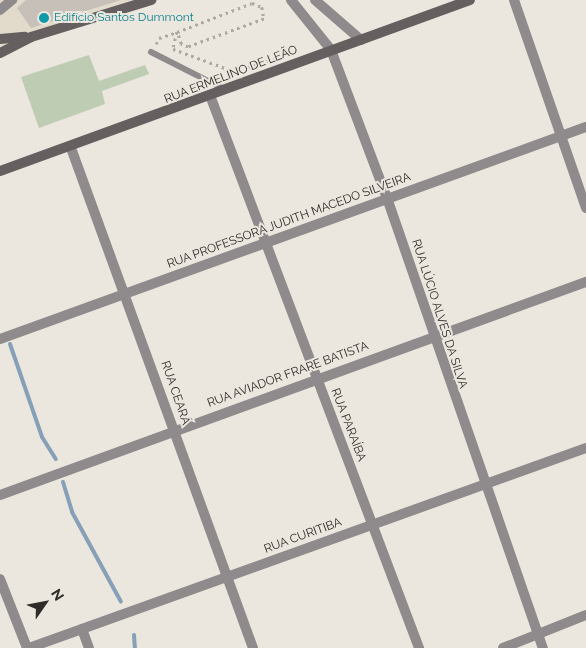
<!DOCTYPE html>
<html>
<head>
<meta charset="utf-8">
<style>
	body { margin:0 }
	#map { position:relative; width:586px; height:648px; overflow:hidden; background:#ebe6de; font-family:Raleway,sans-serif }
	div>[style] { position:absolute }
	.built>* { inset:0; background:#e2dbcc }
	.green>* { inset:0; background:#bdccb3 }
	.stream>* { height:4px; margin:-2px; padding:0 2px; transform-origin:2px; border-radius:2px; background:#86a0b7 }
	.building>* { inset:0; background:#c7c0b9 }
	.path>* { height:2.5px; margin-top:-1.25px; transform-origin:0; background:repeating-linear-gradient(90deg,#aca8a2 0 2.5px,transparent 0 6.5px) }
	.lane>* { height:6px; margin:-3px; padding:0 3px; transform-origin:3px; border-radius:3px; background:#8f8a8b }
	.street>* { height:10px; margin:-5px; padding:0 5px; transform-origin:5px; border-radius:5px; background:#8f8a8b }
	.secondary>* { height:10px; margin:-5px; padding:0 5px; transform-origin:5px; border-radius:5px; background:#655f60 }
	.dots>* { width:14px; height:14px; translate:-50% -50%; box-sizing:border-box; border:2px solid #ebe6de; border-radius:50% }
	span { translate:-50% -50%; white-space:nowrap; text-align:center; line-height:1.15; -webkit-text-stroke:4px #ebe6de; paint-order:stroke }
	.culture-label { font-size:12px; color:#0d838f }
	.left { translate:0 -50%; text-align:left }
	.street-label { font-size:12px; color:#2e2c29 }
	.north { position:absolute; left:20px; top:578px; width:50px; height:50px; -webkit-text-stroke:4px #ebe6de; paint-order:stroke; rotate:57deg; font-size:14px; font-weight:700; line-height:20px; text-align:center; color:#2e2c29 }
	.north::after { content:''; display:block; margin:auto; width:18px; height:22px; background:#2e2c29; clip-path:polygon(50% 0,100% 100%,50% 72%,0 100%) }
</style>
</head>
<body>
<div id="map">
	<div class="built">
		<i style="clip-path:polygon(0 0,159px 0,0 47px)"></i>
	</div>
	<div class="green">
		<i style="clip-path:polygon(89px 55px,99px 81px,145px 65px,149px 74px,102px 91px,105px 104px,39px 128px,21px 77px)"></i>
	</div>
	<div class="stream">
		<i style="left:10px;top:344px;width:98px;rotate:71deg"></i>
		<i style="left:42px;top:437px;width:26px;rotate:58deg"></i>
		<i style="left:63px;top:482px;width:31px;rotate:73deg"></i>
		<i style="left:72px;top:512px;width:102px;rotate:61.4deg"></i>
		<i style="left:134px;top:635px;width:13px;rotate:86deg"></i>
	</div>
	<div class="building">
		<i style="clip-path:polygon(26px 0,121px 0,31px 28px,17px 8px)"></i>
	</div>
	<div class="path">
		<i style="left:252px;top:3px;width:11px;rotate:22deg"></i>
		<i style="left:262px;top:7px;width:12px;rotate:81deg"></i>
		<i style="left:264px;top:19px;width:81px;rotate:159.8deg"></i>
		<i style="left:188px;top:47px;width:8px;rotate:-157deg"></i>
		<i style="left:181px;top:44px;width:13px;rotate:-108deg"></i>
		<i style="left:177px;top:32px;width:80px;rotate:-21.1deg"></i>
		<i style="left:156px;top:44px;width:7px;rotate:-63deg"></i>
		<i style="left:159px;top:38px;width:19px;rotate:-18deg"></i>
		<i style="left:177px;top:32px;width:17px;rotate:103deg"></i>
		<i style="left:173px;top:49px;width:67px;rotate:20.1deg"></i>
		<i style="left:248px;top:67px;width:34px;rotate:-17deg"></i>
	</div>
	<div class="lane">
		<i style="left:151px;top:52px;width:82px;rotate:26.9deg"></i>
	</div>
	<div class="street">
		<i style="left:291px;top:0;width:64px;rotate:51.3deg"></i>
		<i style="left:331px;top:50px;width:158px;rotate:69.3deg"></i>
		<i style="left:387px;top:198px;width:476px;rotate:70.9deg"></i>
		<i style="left:315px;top:0;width:61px;rotate:41deg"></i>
		<i style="left:514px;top:0;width:220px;rotate:70.9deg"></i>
		<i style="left:0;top:10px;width:16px;rotate:-40deg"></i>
		<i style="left:211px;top:98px;width:588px;rotate:69.28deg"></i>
		<i style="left:71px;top:148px;width:532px;rotate:70deg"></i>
		<i style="left:0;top:339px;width:623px;rotate:-19.89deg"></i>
		<i style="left:0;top:495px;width:624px;rotate:-19.98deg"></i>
		<i style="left:0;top:579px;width:74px;rotate:68.6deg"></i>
		<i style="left:82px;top:629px;width:20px;rotate:70deg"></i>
		<i style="left:29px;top:648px;width:592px;rotate:-19.75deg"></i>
		<i style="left:503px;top:648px;width:89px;rotate:-21.7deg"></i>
	</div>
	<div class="secondary">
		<i style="left:0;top:39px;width:25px;rotate:-5deg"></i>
		<i style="left:0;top:53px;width:35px;rotate:-27deg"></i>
		<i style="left:31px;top:37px;width:126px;rotate:-17.1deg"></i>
		<i style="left:0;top:171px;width:500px;rotate:-19.99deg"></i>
	</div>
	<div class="dots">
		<i style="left:44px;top:18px;background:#0f9aa8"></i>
	</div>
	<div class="culture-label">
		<span class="left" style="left:54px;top:18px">Edifício Santos Dummont</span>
	</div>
	<div class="street-label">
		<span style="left:231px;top:75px;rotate:-21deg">RUA ERMELINO DE LEÃO</span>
		<span style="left:289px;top:221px;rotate:-20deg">RUA PROFESSORA JUDITH MACEDO SILVEIRA</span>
		<span style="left:439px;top:314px;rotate:72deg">RUA LÚCIO ALVES DA SILVA</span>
		<span style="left:288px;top:375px;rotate:-20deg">RUA AVIADOR FRARE BATISTA</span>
		<span style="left:175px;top:393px;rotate:71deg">RUA CEARÁ</span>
		<span style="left:348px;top:425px;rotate:69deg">RUA PARAÍBA</span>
		<span style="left:303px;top:536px;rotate:-20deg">RUA CURITIBA</span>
	</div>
	<div class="north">N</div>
</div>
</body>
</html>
